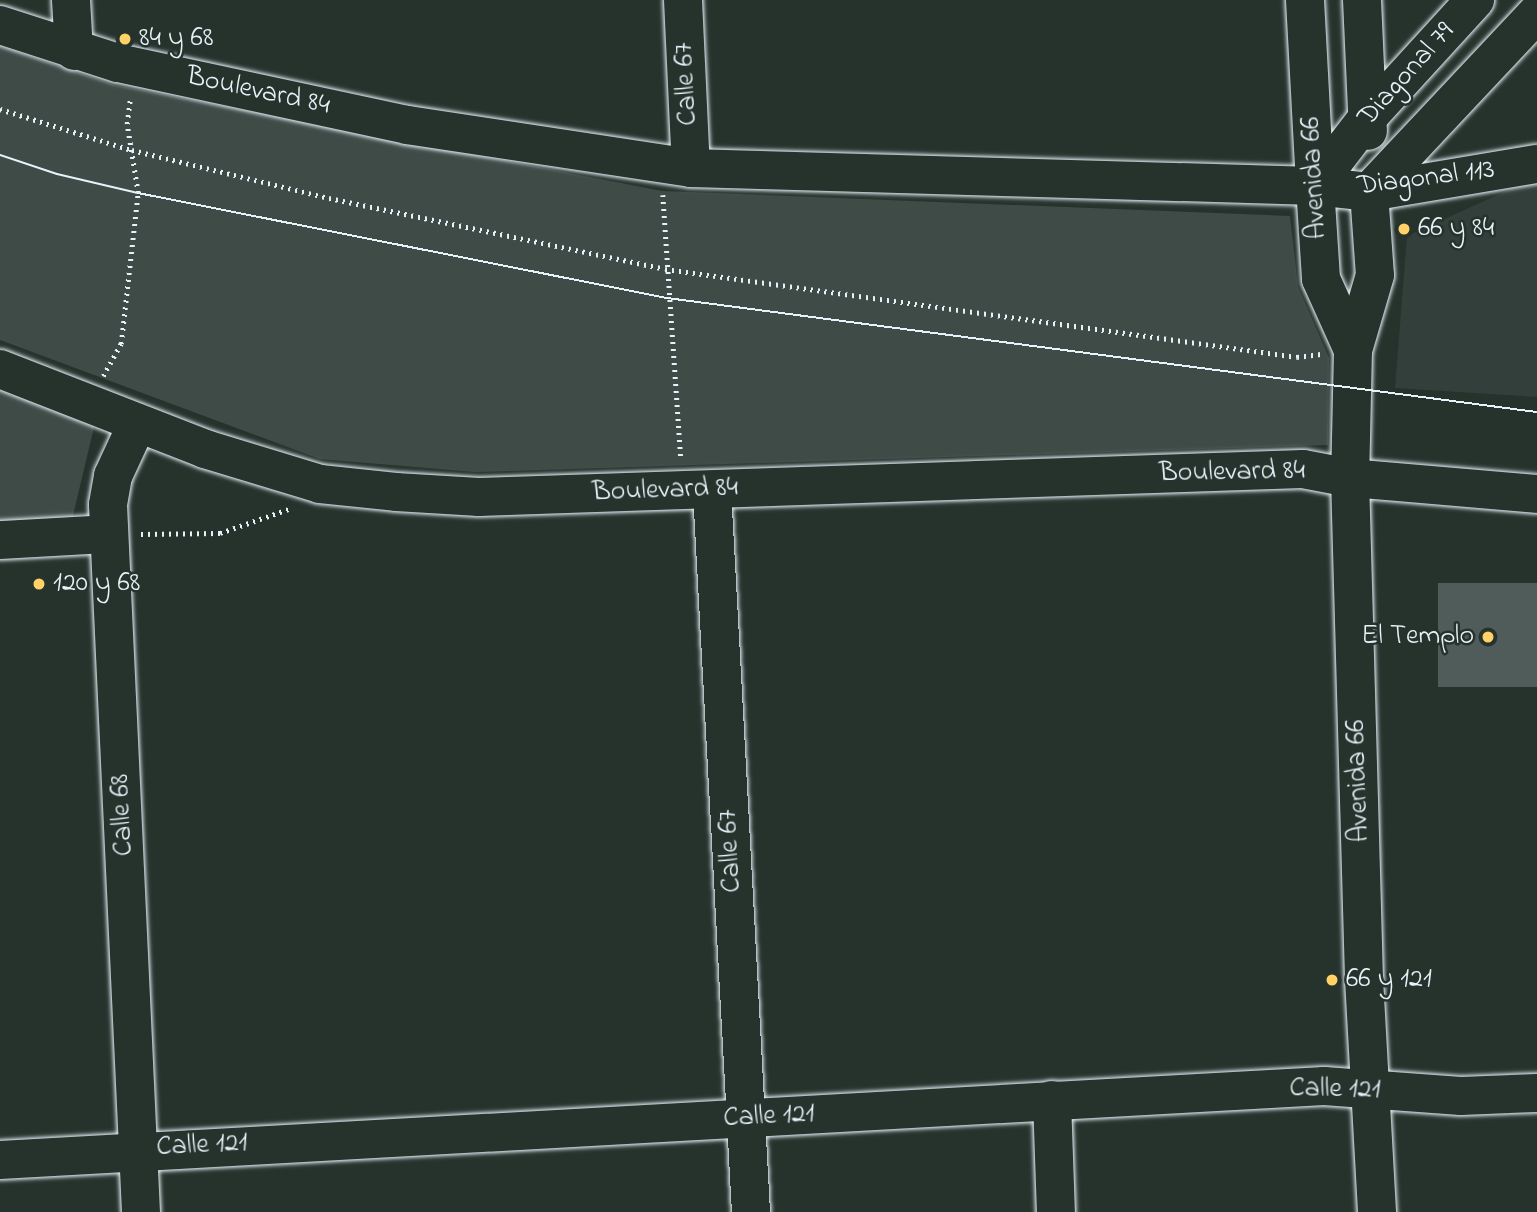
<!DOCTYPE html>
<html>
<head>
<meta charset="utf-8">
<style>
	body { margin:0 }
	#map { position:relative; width:1537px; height:1212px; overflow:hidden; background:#26332d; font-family:"Indie Flower",sans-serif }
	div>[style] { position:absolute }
	.built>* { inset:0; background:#333f3a }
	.green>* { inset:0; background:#3e4b47 }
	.building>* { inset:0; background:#505c59; transform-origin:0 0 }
	.path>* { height:4.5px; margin-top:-2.25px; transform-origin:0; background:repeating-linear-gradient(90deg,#e8f1f8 0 2px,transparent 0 7px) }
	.roads { filter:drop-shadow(0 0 2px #e8f1f8) drop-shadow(0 0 2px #e8f1f8) }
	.minor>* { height:38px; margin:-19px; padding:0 19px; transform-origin:19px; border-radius:19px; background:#26332d }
	.major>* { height:38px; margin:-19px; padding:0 19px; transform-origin:19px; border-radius:19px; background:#26332d }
	.highway>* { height:38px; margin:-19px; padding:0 19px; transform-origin:19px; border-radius:19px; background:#26332d }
	.tram>* { height:2px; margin:-1px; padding:0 1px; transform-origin:1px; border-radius:1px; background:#e8f1f8 }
	.dots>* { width:19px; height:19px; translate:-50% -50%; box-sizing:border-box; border:4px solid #26332d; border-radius:50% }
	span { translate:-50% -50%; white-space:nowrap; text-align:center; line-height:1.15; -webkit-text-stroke:5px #26332d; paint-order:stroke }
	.poi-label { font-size:28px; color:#e8f1f8 }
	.left { translate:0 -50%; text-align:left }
	.right { translate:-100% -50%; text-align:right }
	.street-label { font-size:28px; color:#e8f1f8 }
</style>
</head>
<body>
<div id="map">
	<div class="built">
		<i style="clip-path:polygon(1537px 177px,1537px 397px,1395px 388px,1407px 236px)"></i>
	</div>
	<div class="green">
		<i style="clip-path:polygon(0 46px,114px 85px,662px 191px,1290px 216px,1298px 287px,1329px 358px,1328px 445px,475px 472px,320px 459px,0 340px)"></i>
		<i style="clip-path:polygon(0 384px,95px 423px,71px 524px,0 528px)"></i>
	</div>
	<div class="building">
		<i style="left:1537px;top:583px;width:104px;height:99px;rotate:90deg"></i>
	</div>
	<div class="path">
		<i style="left:0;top:109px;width:138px;rotate:17.3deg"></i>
		<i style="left:132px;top:150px;width:203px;rotate:13.7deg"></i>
		<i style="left:329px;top:198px;width:343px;rotate:11.9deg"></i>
		<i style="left:665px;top:269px;width:638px;rotate:7.93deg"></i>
		<i style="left:1297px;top:357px;width:24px;rotate:-7deg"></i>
		<i style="left:663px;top:195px;width:265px;rotate:86.1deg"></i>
		<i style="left:103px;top:376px;width:37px;rotate:-61deg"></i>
		<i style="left:121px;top:344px;width:152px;rotate:-83.6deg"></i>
		<i style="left:138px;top:193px;width:70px;rotate:-99.1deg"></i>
		<i style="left:127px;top:124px;width:24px;rotate:-83deg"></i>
		<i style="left:141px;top:534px;width:79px;rotate:-0.7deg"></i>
		<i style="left:220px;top:533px;width:73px;rotate:-19.2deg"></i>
	</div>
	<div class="roads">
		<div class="minor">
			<i style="left:71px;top:0;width:51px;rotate:86.6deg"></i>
			<i style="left:683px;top:0;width:168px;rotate:87.3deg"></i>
			<i style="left:1369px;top:192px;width:170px;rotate:-9.5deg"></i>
			<i style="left:137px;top:424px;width:57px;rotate:114.8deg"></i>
			<i style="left:113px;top:476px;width:29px;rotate:100deg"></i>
			<i style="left:108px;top:505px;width:708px;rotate:87.33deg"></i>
			<i style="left:1350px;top:478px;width:188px;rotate:4.9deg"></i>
			<i style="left:712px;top:490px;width:723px;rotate:86.91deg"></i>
			<i style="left:0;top:540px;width:109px;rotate:-3.2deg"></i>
			<i style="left:1052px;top:1100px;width:112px;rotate:88deg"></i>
			<i style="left:0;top:1160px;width:1326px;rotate:-3.2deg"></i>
			<i style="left:1324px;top:1086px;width:137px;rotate:4.2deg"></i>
			<i style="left:1461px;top:1096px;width:76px;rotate:-2.3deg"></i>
		</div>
		<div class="major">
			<i style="left:1305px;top:0;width:186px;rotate:86.9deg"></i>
			<i style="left:1362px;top:0;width:131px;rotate:87.4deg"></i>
			<i style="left:1315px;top:186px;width:87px;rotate:-52.5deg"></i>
			<i style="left:1368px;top:117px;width:159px;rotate:-47.6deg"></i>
			<i style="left:1369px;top:192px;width:245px;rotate:-46.8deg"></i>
		</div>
		<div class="highway">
			<i style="left:0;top:25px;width:124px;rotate:17.9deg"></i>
			<i style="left:118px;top:63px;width:296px;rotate:12.1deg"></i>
			<i style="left:407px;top:125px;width:287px;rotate:8.6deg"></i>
			<i style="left:691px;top:168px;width:624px;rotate:1.65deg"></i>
			<i style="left:1315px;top:186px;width:54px;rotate:6.3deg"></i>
			<i style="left:1369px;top:192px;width:83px;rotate:85.9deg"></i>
			<i style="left:1375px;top:275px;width:78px;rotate:106.3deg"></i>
			<i style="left:1353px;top:350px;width:128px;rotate:91.3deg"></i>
			<i style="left:1350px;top:478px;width:501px;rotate:88.4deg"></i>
			<i style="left:1364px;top:979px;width:233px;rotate:86.8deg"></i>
			<i style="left:1315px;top:186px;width:93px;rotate:86.3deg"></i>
			<i style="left:1321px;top:279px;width:78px;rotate:65.7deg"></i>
			<i style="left:0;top:369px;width:220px;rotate:21.3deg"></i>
			<i style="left:205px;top:449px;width:120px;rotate:16.9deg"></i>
			<i style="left:320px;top:484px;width:76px;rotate:6deg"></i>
			<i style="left:396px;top:492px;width:83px;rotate:3.4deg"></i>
			<i style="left:479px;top:497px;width:824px;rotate:-1.95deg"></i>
			<i style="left:1303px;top:469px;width:48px;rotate:10.8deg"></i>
		</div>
	</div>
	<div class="tram">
		<i style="left:0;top:155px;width:60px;rotate:18.4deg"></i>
		<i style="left:57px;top:174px;width:83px;rotate:13.2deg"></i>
		<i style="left:138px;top:193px;width:539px;rotate:11.23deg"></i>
		<i style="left:667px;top:298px;width:877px;rotate:7.47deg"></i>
	</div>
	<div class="dots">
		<i style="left:125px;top:39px;background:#ffd166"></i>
		<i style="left:1404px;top:229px;background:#ffd166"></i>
		<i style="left:39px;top:584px;background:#ffd166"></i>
		<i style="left:1488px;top:637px;background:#ffd166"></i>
		<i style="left:1332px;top:980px;background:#ffd166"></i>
	</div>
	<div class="poi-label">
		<span class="left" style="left:139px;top:39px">84 y 68</span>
		<span class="left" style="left:1418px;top:229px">66 y 84</span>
		<span class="left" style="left:53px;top:584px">120 y 68</span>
		<span class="right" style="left:1474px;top:637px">El Templo</span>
		<span class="left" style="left:1346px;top:980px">66 y 121</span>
	</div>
	<div class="street-label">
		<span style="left:1407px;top:75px;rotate:-48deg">Diagonal 79</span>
		<span style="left:687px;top:84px;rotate:-93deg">Calle 67</span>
		<span style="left:258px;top:92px;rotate:12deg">Boulevard 84</span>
		<span style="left:1315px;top:178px;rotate:-93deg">Avenida 66</span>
		<span style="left:1426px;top:179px;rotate:-7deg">Diagonal 113</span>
		<span style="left:1232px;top:473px;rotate:-1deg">Boulevard 84</span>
		<span style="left:665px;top:491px;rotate:-2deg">Boulevard 84</span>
		<span style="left:1359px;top:781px;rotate:-92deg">Avenida 66</span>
		<span style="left:123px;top:815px;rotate:-93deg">Calle 68</span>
		<span style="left:731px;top:851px;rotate:-93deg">Calle 67</span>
		<span style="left:1335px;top:1090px;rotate:1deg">Calle 121</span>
		<span style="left:769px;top:1117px;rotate:-3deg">Calle 121</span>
		<span style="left:202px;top:1146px;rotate:-3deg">Calle 121</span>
	</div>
</div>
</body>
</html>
